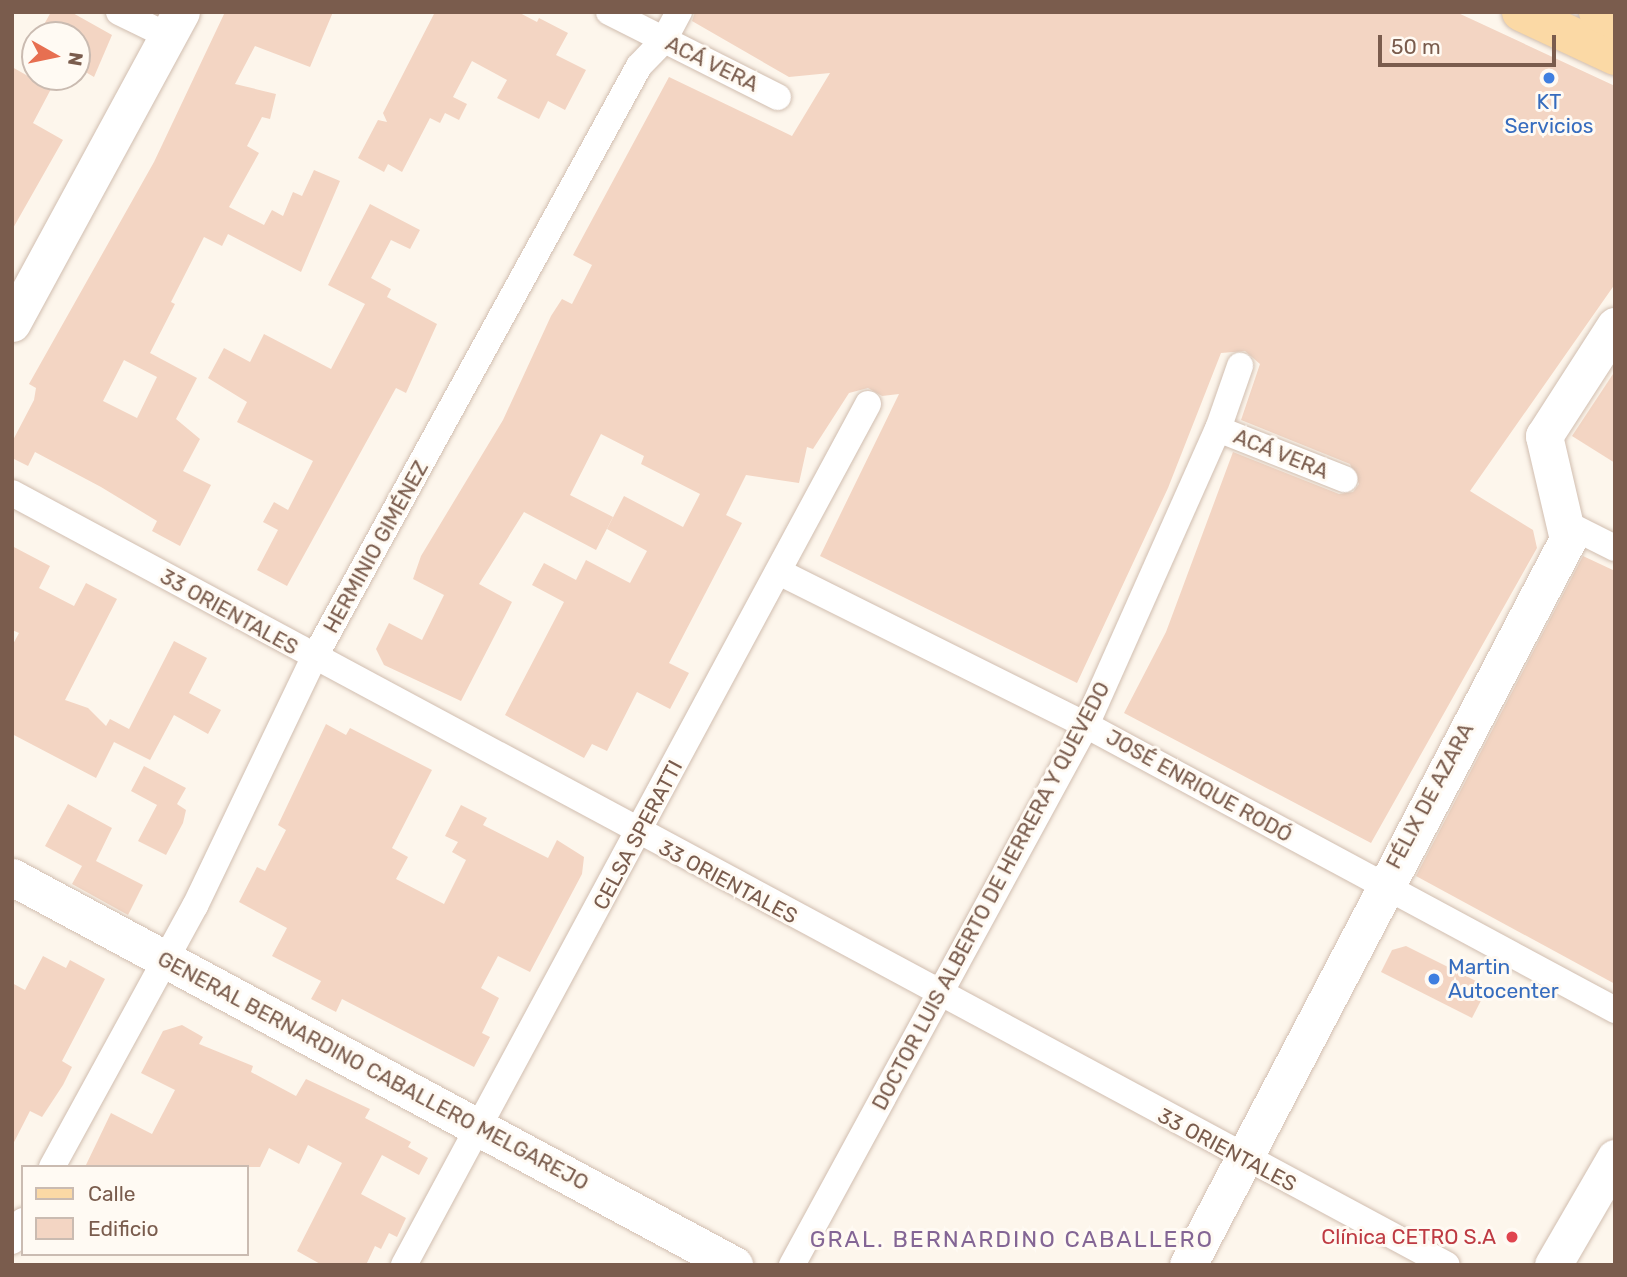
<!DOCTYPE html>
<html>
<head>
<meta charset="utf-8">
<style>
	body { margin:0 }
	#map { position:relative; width:1627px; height:1277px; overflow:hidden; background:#fdf6ec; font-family:Rubik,sans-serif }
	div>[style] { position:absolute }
	.building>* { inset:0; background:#f3d5c3 }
	.roads { filter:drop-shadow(0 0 2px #d1beb0) drop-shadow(0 0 2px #d1beb0) }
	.street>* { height:26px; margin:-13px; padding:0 13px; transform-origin:13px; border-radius:13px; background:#fff }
	.secondary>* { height:37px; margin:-18.5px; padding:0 18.5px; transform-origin:18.5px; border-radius:18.5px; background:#fff }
	.primary>* { height:38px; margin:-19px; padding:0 19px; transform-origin:19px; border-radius:19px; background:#fbd9a5 }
	.dots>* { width:19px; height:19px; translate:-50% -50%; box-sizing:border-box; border:4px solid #fffaf3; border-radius:50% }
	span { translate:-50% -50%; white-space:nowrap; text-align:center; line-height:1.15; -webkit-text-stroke:6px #fffaf3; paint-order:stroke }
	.street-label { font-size:21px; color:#7a5c4d }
	.shop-label { font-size:21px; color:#366cbe }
	.left { translate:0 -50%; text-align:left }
	.health-label { font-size:21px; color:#be3a42 }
	.right { translate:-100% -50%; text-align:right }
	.neighbourhood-label { font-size:23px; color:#846695; letter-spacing:2px }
	.frame { position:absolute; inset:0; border:14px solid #7a5c4d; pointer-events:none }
	.legend { position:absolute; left:21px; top:1165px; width:228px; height:91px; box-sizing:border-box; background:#fffaf3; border:2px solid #cabbb1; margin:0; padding:9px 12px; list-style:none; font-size:21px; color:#7a5c4d }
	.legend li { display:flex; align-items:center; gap:14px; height:35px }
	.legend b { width:35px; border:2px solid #cabbb1 }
	.north { position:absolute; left:21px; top:21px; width:70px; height:70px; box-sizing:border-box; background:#fffaf3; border:2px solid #cabbb1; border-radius:50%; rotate:99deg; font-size:19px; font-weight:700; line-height:28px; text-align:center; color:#7a5c4d }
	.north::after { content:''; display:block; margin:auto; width:24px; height:32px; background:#e76f51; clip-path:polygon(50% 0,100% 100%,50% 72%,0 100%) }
	.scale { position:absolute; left:1378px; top:35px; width:178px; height:32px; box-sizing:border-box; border:4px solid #7a5c4d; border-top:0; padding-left:9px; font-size:21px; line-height:24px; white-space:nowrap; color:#7a5c4d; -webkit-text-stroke:5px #fffaf3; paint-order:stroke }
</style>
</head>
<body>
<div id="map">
	<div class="building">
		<i style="clip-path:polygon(51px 12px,71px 12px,112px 35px,94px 77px,77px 67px,77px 35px,38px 35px)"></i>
		<i style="clip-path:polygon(evenodd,225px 12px,333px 12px,310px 67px,255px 46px,235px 84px,276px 94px,270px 119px,262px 117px,247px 146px,259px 153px,229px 207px,264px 225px,272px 210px,283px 216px,293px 192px,302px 196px,314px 170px,340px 181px,301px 272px,228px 234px,222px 246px,204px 237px,171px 302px,175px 304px,150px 353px,197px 378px,176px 419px,200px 439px,183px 471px,211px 485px,180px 546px,152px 531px,157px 521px,101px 487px,35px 452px,28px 466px,12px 458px,12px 442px,34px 400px,36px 388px,29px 384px,154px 162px,225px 12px,124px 360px,157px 377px,137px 418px,103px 401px,124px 360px)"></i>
		<i style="clip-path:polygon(435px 12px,518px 12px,537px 22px,539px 18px,568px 33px,556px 55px,586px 70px,565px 110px,548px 101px,539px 119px,497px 98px,507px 80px,472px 61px,453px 97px,467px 104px,459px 120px,445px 113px,440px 123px,430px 118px,402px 172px,388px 164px,384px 172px,358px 158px,378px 120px,387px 122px,383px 113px)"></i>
		<i style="clip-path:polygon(695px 12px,1456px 12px,1615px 86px,1615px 284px,1470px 491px,1533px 530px,1537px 548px,1371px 843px,1124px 713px,1166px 632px,1233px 452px,1339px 494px,1353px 492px,1359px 484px,1350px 464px,1241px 420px,1260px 364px,1245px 351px,1221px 353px,1168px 488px,1077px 683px,820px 556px,899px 394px,882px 396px,868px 388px,849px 393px,813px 449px,807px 447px,799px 483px,746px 475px,726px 515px,742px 523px,669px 663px,689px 673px,670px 709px,637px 692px,607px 751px,592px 744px,584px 758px,505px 715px,564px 602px,532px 585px,544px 563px,576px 580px,586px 560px,630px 583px,647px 551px,607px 529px,624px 496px,683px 527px,700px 494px,641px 464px,644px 456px,601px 434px,570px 495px,613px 517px,596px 550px,524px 512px,479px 584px,512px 602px,461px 701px,384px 665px,376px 649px,389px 623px,422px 640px,444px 595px,413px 579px,421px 556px,503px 420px,551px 316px,562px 299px,572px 304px,592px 265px,573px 255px,669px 77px,792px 136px,830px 73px,789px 77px,692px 21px)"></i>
		<i style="clip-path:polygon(12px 67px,51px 89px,33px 123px,63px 140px,12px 230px)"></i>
		<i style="clip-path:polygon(370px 204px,420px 230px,410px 249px,391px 240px,371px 278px,391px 289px,387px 297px,437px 324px,406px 393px,396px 388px,287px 586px,257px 570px,278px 530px,263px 522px,274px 502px,288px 510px,313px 461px,237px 422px,247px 402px,208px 378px,224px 348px,250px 362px,264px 334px,331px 369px,365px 304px,328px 285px)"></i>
		<i style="clip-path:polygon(1615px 371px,1615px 463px,1572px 436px)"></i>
		<i style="clip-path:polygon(12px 546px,50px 566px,39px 588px,74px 606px,86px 583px,117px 599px,65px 700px,88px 708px,106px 726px,110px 719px,129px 729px,174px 641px,207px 658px,189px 693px,221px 710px,208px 734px,174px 715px,150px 760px,114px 742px,96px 778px,12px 734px,12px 646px,19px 633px,12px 630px)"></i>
		<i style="clip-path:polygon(1583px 556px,1615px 571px,1615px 984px,1416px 876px)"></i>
		<i style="clip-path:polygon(326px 724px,346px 735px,350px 728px,432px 770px,392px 848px,408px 857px,396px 879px,444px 904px,466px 860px,452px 852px,458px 842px,445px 836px,461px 805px,487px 818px,483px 825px,548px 858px,557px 840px,584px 857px,582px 874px,530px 972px,498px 956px,481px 988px,499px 998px,482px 1033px,490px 1037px,474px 1067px,342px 999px,336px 1012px,311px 999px,321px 981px,272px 956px,287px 928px,239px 902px,257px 867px,265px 871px,286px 830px,278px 825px)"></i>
		<i style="clip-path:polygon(144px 766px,186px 788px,177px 804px,186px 810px,183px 823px,166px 855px,138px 841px,157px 805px,131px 791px)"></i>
		<i style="clip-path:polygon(68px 804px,112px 828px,96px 861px,143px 885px,128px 915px,72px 884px,82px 866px,45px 846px)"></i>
		<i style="clip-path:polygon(1406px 946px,1488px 987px,1472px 1018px,1381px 972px,1392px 950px)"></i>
		<i style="clip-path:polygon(43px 956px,66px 968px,70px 960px,105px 979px,62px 1061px,72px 1067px,63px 1085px,42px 1117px,30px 1111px,12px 1146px,12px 983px,25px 990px)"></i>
		<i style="clip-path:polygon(182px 1025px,203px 1037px,199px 1044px,253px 1066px,251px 1072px,296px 1096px,306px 1079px,370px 1109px,365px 1118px,411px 1142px,408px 1147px,428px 1158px,419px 1175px,382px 1155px,361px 1194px,406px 1218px,397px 1237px,389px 1233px,381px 1249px,375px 1246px,366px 1265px,322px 1265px,297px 1251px,342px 1163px,308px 1145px,299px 1164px,269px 1148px,260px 1167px,85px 1167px,111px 1113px,152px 1134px,175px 1090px,141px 1073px,163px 1031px)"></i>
	</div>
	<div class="roads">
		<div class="street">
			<i style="left:119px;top:12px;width:55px;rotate:26.1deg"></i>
			<i style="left:609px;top:12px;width:189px;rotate:26.7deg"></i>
			<i style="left:1218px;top:429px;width:136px;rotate:21.6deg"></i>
			<i style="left:12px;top:493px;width:1629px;rotate:28.28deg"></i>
			<i style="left:1563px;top:522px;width:58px;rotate:26.6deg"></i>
			<i style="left:779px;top:572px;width:343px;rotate:26.5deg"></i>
			<i style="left:1086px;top:725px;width:601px;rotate:28.31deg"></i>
			<i style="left:52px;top:1167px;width:298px;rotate:-61.3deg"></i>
			<i style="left:195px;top:906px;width:275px;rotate:-64.4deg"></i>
			<i style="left:314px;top:658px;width:675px;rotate:-61.23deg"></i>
			<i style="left:639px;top:66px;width:36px;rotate:-46deg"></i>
			<i style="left:664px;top:40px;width:32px;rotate:-62deg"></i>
			<i style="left:12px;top:1241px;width:23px;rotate:-61deg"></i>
			<i style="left:404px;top:1265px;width:978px;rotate:-61.68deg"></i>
			<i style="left:792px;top:1265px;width:615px;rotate:-61.43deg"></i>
			<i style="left:1086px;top:725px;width:324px;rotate:-66deg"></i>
			<i style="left:1218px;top:429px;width:67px;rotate:-70.8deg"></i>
		</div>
		<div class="secondary">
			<i style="left:12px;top:323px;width:354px;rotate:-61.5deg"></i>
			<i style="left:12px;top:877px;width:820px;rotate:28.25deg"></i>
			<i style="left:1188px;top:1265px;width:819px;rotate:-62.37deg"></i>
			<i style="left:1568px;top:539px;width:106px;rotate:-103.1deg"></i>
			<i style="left:1544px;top:436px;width:131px;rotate:-57.2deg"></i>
			<i style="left:1553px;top:1265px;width:124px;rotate:-59.9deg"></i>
		</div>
		<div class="primary">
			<i style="left:1521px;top:12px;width:104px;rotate:25.1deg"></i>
			<i style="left:1598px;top:12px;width:19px;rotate:25deg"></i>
		</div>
	</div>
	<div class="dots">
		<i style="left:1549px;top:78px;background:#3f7fe0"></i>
		<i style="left:1434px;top:979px;background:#3f7fe0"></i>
		<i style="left:1512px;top:1237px;background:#e0444e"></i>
	</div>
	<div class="street-label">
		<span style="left:712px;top:64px;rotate:26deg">ACÁ VERA</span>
		<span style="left:1281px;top:454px;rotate:22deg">ACÁ VERA</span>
		<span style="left:376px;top:547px;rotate:-61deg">HERMINIO GIMÉNEZ</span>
		<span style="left:229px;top:612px;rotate:29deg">33 ORIENTALES</span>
		<span style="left:1199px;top:786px;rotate:29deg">JOSÉ ENRIQUE RODÓ</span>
		<span style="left:1430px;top:796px;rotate:-62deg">FÉLIX DE AZARA</span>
		<span style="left:638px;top:835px;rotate:-62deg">CELSA SPERATTI</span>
		<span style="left:728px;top:882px;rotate:28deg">33 ORIENTALES</span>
		<span style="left:991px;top:896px;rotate:-62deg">DOCTOR LUIS ALBERTO DE HERRERA Y QUEVEDO</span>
		<span style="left:373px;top:1071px;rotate:28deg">GENERAL BERNARDINO CABALLERO MELGAREJO</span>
		<span style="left:1227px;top:1150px;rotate:28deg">33 ORIENTALES</span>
	</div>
	<div class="shop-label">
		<span style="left:1549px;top:114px">KT<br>Servicios</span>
		<span class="left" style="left:1448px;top:979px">Martin<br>Autocenter</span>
	</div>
	<div class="health-label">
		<span class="right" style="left:1496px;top:1237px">Clínica CETRO S.A</span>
	</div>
	<div class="neighbourhood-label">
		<span style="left:1012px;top:1239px">GRAL. BERNARDINO CABALLERO</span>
	</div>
	<div class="frame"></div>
	<ul class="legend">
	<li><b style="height:9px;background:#fbd9a5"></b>Calle</li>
	<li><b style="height:19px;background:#f3d5c3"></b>Edificio</li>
	</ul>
	<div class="north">N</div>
	<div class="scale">50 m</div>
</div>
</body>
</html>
